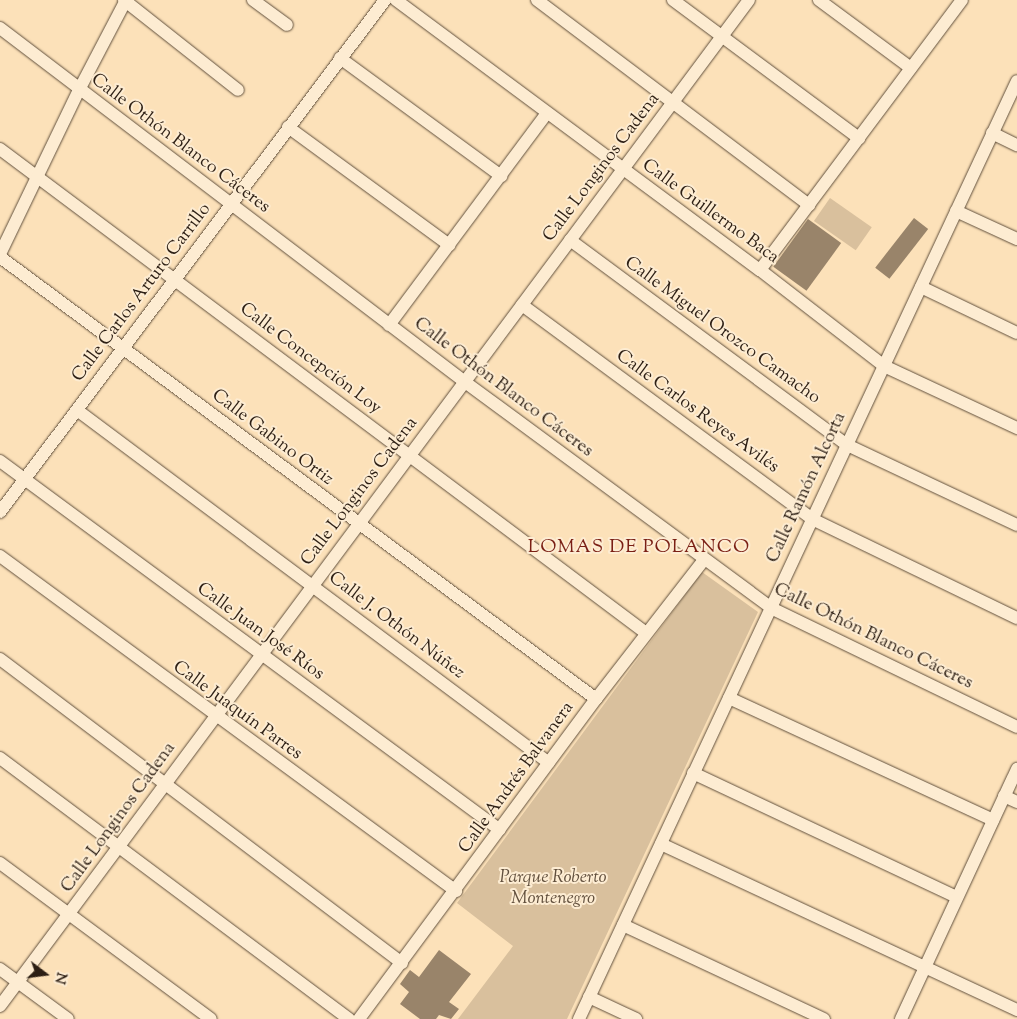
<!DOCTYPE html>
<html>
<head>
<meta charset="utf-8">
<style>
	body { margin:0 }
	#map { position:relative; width:1017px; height:1019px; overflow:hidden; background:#fce1b9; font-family:"Sorts Mill Goudy",serif }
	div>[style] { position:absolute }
	.green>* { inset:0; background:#d9c09d; transform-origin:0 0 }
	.building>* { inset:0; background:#99846a; transform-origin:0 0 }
	.roads { filter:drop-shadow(0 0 1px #61503d) drop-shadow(0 0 1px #61503d) }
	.minor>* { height:12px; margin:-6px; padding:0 6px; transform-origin:6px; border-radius:6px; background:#fdecd2 }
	span { translate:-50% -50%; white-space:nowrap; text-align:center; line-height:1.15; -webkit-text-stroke:4px #fdecd2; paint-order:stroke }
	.street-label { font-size:18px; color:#2d1f14 }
	.park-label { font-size:18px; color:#614f3d; font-style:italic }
	.neighbourhood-label { font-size:19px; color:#7a1f14; letter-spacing:1px }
	.north { position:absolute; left:20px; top:949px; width:50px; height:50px; -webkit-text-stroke:4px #fdecd2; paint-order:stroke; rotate:105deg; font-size:14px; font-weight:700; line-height:20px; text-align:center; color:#2d1f14 }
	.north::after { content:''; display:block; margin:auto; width:18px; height:22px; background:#2d1f14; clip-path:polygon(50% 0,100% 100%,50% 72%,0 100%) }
</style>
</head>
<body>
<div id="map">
	<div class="green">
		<i style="left:830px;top:198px;width:51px;height:28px;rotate:35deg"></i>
		<i style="clip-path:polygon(702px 572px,758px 612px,567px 1019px,458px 1019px,513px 946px,457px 903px)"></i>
	</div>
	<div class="building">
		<i style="left:914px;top:218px;width:18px;height:63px;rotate:38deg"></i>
		<i style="left:808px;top:219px;width:41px;height:59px;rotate:36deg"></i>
		<i style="clip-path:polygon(439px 950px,471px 974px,449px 1002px,459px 1009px,451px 1019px,439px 1015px,436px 1019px,420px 1019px,400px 1004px,409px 992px,400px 984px,410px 970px,419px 977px)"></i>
	</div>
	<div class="roads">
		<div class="minor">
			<i style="left:124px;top:0;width:145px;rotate:38.3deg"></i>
			<i style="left:253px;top:0;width:42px;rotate:36.3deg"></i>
			<i style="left:396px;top:0;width:453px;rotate:36.6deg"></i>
			<i style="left:760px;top:270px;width:157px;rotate:37.7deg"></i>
			<i style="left:884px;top:366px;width:147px;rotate:25deg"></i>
			<i style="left:537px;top:0;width:341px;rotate:37deg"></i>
			<i style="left:673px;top:0;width:232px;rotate:36.6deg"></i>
			<i style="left:819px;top:0;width:114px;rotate:36.5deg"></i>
			<i style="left:0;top:28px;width:584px;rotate:37.28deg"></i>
			<i style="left:465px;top:382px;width:380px;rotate:36.4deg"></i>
			<i style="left:771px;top:608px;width:273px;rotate:25.8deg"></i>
			<i style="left:340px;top:58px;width:200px;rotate:36.2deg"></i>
			<i style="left:288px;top:127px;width:200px;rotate:36.2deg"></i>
			<i style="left:992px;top:133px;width:28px;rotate:26deg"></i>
			<i style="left:0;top:149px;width:807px;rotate:36.84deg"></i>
			<i style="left:956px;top:211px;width:67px;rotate:24.7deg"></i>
			<i style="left:570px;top:240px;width:345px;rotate:36.5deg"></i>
			<i style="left:847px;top:445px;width:188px;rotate:25.2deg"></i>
			<i style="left:0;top:254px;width:182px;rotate:-64.3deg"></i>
			<i style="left:79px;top:90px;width:102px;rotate:-62.4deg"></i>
			<i style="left:0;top:257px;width:742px;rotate:36.56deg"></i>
			<i style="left:760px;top:270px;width:337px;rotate:-53.2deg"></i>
			<i style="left:921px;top:287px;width:106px;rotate:25.6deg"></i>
			<i style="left:522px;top:305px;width:360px;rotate:36.4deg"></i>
			<i style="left:812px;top:519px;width:228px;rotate:25.8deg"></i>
			<i style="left:389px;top:325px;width:264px;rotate:-53.3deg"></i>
			<i style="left:77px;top:410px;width:589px;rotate:36.79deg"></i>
			<i style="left:0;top:461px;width:621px;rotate:36.43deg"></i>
			<i style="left:0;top:512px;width:641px;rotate:-53.06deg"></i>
			<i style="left:0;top:556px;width:566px;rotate:36.3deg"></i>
			<i style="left:0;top:659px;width:504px;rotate:37.1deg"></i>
			<i style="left:729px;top:698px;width:291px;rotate:24.8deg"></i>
			<i style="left:0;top:758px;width:436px;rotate:36.8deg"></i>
			<i style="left:693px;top:773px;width:291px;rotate:25.2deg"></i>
			<i style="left:1004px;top:796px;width:14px;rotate:25deg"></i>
			<i style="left:661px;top:844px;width:393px;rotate:25deg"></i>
			<i style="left:0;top:863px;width:262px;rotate:36.5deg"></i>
			<i style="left:623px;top:925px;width:222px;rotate:25.1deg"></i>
			<i style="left:0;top:969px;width:84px;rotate:36.3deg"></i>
			<i style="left:589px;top:997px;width:52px;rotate:25.1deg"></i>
			<i style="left:0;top:1006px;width:1254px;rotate:-53.33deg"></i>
			<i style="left:359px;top:1019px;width:398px;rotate:-53.5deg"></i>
			<i style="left:596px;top:699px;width:176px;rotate:-52.2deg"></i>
			<i style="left:579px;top:1019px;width:1035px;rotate:-64.97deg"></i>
			<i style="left:901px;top:1019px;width:276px;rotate:-65.1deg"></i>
		</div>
	</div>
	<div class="street-label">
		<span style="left:180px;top:144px;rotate:37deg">Calle Othón Blanco Cáceres</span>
		<span style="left:602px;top:168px;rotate:-53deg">Calle Longinos Cadena</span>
		<span style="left:710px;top:212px;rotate:36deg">Calle Guillermo Baca</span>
		<span style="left:142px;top:293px;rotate:-53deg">Calle Carlos Arturo Carrillo</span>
		<span style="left:722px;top:331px;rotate:36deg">Calle Miguel Orozco Camacho</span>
		<span style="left:310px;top:359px;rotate:37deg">Calle Concepción Loy</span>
		<span style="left:503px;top:388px;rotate:37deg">Calle Othón Blanco Cáceres</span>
		<span style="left:697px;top:412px;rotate:36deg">Calle Carlos Reyes Avilés</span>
		<span style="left:272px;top:438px;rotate:37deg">Calle Gabino Ortiz</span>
		<span style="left:807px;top:488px;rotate:-65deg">Calle Ramón Alcorta</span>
		<span style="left:360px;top:492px;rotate:-53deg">Calle Longinos Cadena</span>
		<span style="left:396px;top:626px;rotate:37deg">Calle J. Othón Núñez</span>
		<span style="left:260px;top:632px;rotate:36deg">Calle Juan José Ríos</span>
		<span style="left:873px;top:637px;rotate:26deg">Calle Othón Blanco Cáceres</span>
		<span style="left:237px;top:711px;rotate:36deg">Calle Juaquín Parres</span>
		<span style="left:517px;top:778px;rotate:-54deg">Calle Andrés Balvanera</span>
		<span style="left:119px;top:818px;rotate:-54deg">Calle Longinos Cadena</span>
	</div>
	<div class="park-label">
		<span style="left:553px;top:889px">Parque Roberto<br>Montenegro</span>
	</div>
	<div class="neighbourhood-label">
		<span style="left:639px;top:548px">LOMAS DE POLANCO</span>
	</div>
	<div class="north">N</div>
</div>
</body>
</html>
